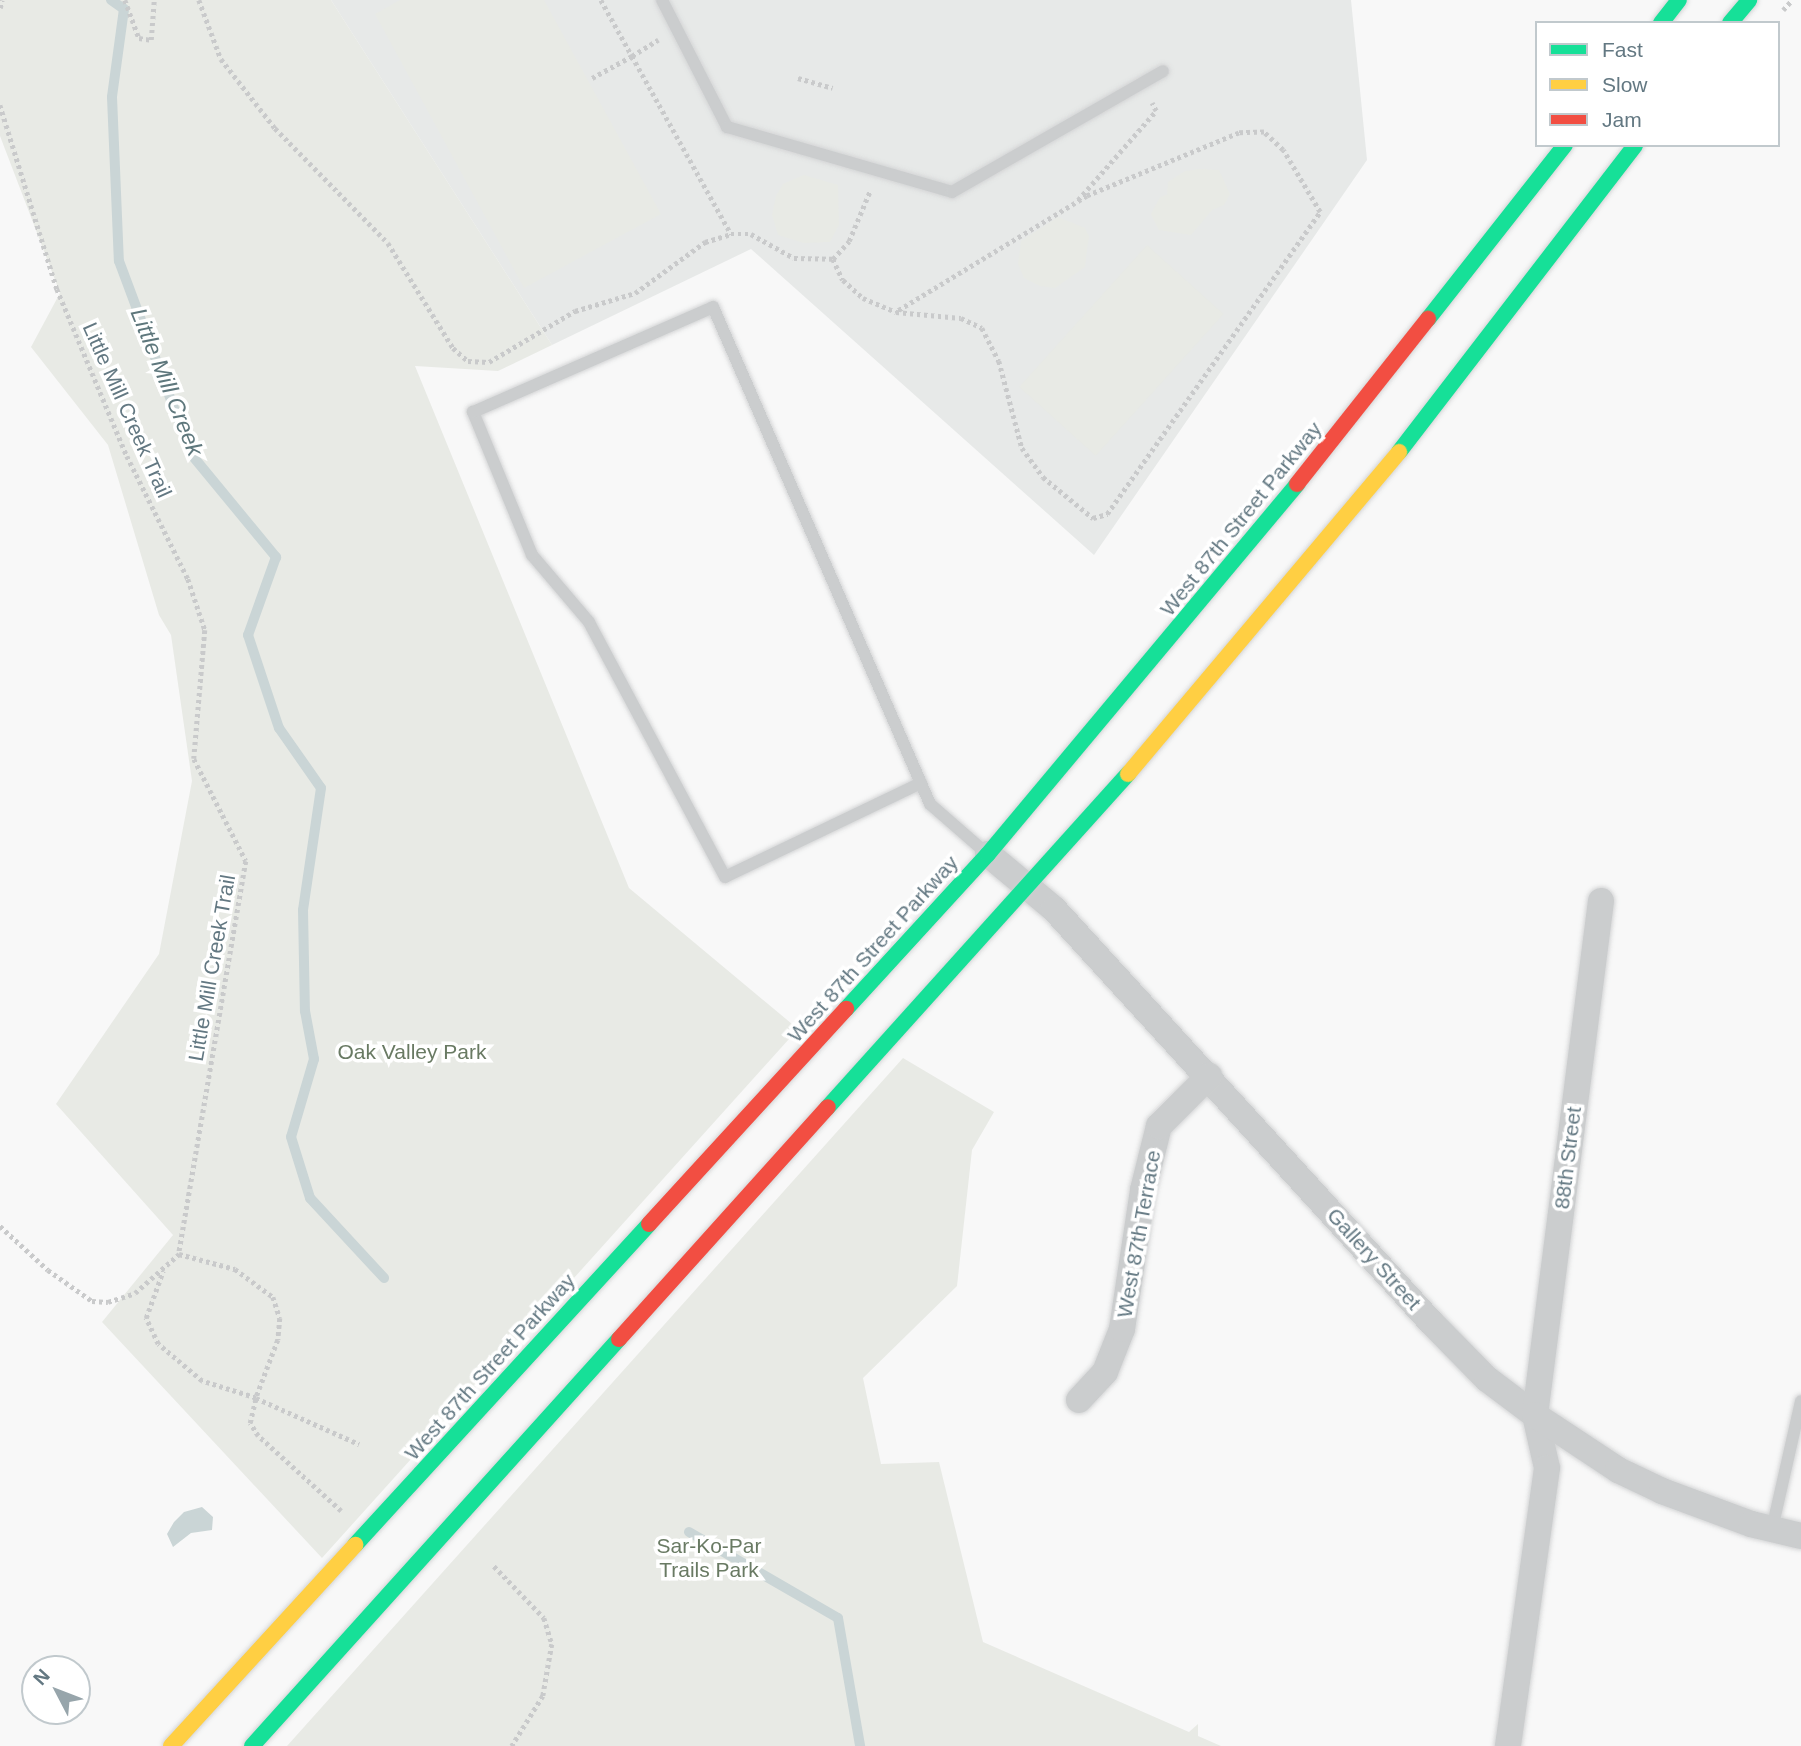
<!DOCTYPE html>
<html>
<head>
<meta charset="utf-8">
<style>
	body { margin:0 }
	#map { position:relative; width:1801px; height:1746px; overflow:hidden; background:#f8f8f8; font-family:Helvetica,sans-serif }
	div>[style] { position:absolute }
	.built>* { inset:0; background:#e7e9e8 }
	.green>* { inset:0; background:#e8eae5; transform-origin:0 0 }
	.water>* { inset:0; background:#cad5d6 }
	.stream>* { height:10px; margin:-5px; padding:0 5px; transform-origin:5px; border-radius:5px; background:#cad5d6 }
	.path>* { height:4.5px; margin-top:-2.25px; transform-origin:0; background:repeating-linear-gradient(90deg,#c9cacb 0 3.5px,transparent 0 7px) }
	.roads { filter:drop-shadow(0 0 2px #d4d5d6) drop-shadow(0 0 2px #d4d5d6) }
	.lane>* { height:12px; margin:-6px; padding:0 6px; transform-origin:6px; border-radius:6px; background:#cbcdce }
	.street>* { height:26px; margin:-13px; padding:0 13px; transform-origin:13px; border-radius:13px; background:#cbcdce }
	.fast>* { height:16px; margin:-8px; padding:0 8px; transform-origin:8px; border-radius:8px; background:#16e098 }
	.slow>* { height:16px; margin:-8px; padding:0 8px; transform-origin:8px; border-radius:8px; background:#ffcf43 }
	.jam>* { height:16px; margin:-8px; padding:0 8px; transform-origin:8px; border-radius:8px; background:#f24e42 }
	span { translate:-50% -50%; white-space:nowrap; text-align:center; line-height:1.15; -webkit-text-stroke:7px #fff; paint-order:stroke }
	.street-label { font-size:21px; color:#637882 }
	.park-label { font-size:21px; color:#697a63 }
	.water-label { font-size:23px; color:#5e777c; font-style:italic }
	.legend { position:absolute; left:1535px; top:21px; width:245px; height:126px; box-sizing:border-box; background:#fff; border:2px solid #c1c9cd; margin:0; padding:9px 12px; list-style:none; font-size:21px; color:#637882 }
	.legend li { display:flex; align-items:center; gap:14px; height:35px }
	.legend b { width:35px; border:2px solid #c1c9cd }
	.north { position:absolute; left:21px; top:1655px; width:70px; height:70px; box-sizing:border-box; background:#fff; border:2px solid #c1c9cd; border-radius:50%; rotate:312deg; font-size:19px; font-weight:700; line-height:28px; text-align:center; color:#637882 }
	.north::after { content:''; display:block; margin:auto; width:24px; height:32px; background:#97a5ab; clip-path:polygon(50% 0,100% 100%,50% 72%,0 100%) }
</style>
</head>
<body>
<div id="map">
	<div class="built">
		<i style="clip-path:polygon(331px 0,1351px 0,1367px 160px,1094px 555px,751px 249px,552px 345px)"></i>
	</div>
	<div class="green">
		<i style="clip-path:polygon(0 0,331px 0,552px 345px,498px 371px,415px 366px,629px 888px,798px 1029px,322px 1558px,102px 1322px,173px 1235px,56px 1104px,159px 954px,192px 781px,171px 635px,159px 615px,108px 445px,31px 347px,60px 293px,0 136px)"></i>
		<i style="clip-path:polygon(400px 0,544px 0,661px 214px,524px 288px,375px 14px)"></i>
		<i style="clip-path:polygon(1200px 169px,1219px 170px,1230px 194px,1224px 205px,1212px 210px,1191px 235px,1159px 230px,1151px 214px,1160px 197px,1167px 195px,1168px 182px,1185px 171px)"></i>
		<i style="clip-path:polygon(804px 175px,838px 185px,839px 225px,830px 242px,804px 243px,778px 235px,772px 215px,776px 196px,783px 184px)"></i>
		<i style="clip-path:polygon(1058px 217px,1085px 228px,1089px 236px,1085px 267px,1055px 288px,1040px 286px,1024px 278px,1018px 264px,1021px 241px)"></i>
		<i style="left:1147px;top:245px;width:103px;height:191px;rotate:42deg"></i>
		<i style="clip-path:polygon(903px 1058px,994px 1112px,972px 1150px,957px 1286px,863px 1378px,881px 1464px,939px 1462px,983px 1642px,1189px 1732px,1198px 1724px,1198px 1736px,1221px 1746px,287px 1746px)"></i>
	</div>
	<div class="water">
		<i style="clip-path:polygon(202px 1507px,213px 1517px,212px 1530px,191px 1533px,173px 1547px,167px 1534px,174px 1522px,184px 1512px)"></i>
	</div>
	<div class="stream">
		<i style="left:111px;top:0;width:16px;rotate:35deg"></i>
		<i style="left:124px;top:9px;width:89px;rotate:97.8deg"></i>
		<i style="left:112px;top:97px;width:164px;rotate:87.6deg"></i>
		<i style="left:119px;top:261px;width:206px;rotate:69.5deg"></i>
		<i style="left:191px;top:454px;width:134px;rotate:50.5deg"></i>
		<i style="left:276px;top:557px;width:83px;rotate:109.7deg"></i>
		<i style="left:248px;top:635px;width:98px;rotate:71.6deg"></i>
		<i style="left:279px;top:728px;width:73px;rotate:55deg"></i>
		<i style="left:321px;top:788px;width:123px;rotate:98.4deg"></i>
		<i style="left:303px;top:910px;width:101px;rotate:88.9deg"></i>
		<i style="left:305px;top:1011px;width:49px;rotate:79.4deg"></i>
		<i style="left:314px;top:1059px;width:81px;rotate:106.4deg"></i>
		<i style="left:291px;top:1137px;width:64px;rotate:72.7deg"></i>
		<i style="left:310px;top:1198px;width:109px;rotate:47.2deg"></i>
		<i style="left:689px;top:1532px;width:172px;rotate:30deg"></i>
		<i style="left:838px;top:1618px;width:130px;rotate:80.2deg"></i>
	</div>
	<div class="path">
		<i style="left:125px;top:0;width:40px;rotate:69.8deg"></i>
		<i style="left:139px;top:38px;width:12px;rotate:9deg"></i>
		<i style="left:151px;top:40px;width:40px;rotate:-85.7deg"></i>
		<i style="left:199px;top:0;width:63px;rotate:69.6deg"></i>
		<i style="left:221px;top:59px;width:88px;rotate:52deg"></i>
		<i style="left:275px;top:128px;width:161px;rotate:45.5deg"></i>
		<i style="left:388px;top:243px;width:123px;rotate:58.2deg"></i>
		<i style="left:453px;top:348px;width:20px;rotate:41deg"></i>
		<i style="left:468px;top:361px;width:21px;rotate:3deg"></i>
		<i style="left:489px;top:362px;width:100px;rotate:-30.7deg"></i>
		<i style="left:575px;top:311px;width:63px;rotate:-16.7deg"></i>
		<i style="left:635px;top:293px;width:87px;rotate:-36.1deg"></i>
		<i style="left:705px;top:242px;width:27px;rotate:-17deg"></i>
		<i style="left:731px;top:234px;width:20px"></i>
		<i style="left:751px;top:234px;width:49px;rotate:29.2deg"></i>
		<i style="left:794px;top:258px;width:39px;rotate:1deg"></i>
		<i style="left:833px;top:259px;width:24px;rotate:-48deg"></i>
		<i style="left:849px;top:241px;width:54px;rotate:-67.2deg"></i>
		<i style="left:601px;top:0;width:64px;rotate:61deg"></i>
		<i style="left:632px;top:56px;width:31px;rotate:-32deg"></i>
		<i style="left:0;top:8px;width:8px;rotate:-76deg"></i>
		<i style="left:1783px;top:10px;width:13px;rotate:-48deg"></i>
		<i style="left:592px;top:78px;width:46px;rotate:-28.8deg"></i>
		<i style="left:632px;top:56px;width:204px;rotate:60.9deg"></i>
		<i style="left:798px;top:78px;width:36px;rotate:16deg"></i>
		<i style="left:0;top:105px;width:193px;rotate:72.8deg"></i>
		<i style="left:57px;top:289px;width:181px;rotate:67.3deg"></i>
		<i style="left:127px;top:456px;width:137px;rotate:63.6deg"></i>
		<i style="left:188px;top:579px;width:54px;rotate:71.6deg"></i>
		<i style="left:205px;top:630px;width:129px;rotate:94.9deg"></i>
		<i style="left:194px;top:759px;width:114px;rotate:63deg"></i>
		<i style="left:246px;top:861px;width:399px;rotate:99.7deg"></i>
		<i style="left:179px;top:1254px;width:58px;rotate:15deg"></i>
		<i style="left:235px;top:1269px;width:47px;rotate:36.4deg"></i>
		<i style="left:273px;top:1297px;width:22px;rotate:72deg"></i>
		<i style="left:280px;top:1318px;width:22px;rotate:95deg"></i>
		<i style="left:278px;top:1340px;width:62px;rotate:110.8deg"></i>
		<i style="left:256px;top:1398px;width:57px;rotate:-162.5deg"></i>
		<i style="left:202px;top:1381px;width:57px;rotate:-139.9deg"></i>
		<i style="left:158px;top:1344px;width:29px;rotate:-115deg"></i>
		<i style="left:146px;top:1318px;width:50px;rotate:-70.1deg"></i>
		<i style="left:1078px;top:200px;width:118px;rotate:-48.8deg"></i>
		<i style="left:1156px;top:111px;width:9px;rotate:-117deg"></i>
		<i style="left:833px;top:259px;width:23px;rotate:65deg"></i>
		<i style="left:843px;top:280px;width:27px;rotate:42deg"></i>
		<i style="left:863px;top:298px;width:36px;rotate:23deg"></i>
		<i style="left:896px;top:312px;width:65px;rotate:5.3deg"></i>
		<i style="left:961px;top:318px;width:23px;rotate:25deg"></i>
		<i style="left:982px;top:328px;width:37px;rotate:63deg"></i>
		<i style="left:999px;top:361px;width:90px;rotate:75.2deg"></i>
		<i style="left:1022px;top:448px;width:36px;rotate:54deg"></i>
		<i style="left:1043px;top:477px;width:65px;rotate:39.4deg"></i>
		<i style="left:1093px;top:518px;width:15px;rotate:-16deg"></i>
		<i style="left:1107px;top:514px;width:370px;rotate:-54.8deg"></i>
		<i style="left:1320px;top:212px;width:72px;rotate:-120.8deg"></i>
		<i style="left:1283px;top:150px;width:26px;rotate:-137deg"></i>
		<i style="left:1264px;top:132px;width:25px;rotate:178deg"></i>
		<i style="left:1239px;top:133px;width:165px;rotate:157.5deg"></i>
		<i style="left:1087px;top:196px;width:223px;rotate:148.7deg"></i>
		<i style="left:0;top:1226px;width:65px;rotate:42.5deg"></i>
		<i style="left:48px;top:1270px;width:54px;rotate:35.2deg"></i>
		<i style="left:92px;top:1301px;width:16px;rotate:4deg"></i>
		<i style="left:108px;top:1302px;width:28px;rotate:-18deg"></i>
		<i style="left:135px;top:1293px;width:59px;rotate:-41.6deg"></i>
		<i style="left:341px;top:1511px;width:112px;rotate:-137.9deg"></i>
		<i style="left:258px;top:1436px;width:15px;rotate:-122deg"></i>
		<i style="left:250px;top:1423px;width:26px;rotate:-77deg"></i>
		<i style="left:256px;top:1398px;width:113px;rotate:24.1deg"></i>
		<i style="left:494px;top:1566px;width:72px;rotate:46.1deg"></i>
		<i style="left:544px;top:1618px;width:27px;rotate:73deg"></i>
		<i style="left:552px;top:1644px;width:53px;rotate:99.8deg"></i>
		<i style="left:543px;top:1696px;width:59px;rotate:121.8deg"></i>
	</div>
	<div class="roads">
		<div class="lane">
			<i style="left:662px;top:0;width:143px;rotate:62.9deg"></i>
			<i style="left:727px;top:127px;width:234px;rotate:16.1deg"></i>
			<i style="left:952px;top:192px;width:243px;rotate:-29.8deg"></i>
			<i style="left:921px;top:783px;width:217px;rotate:154.4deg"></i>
			<i style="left:725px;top:877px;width:289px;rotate:-118.1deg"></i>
			<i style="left:589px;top:622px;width:88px;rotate:-130.4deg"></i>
			<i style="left:532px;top:555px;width:155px;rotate:-112.4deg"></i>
			<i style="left:473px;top:412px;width:262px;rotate:-23.6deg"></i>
			<i style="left:713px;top:307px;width:542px;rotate:66.41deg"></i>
			<i style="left:930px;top:804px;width:73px;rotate:41.1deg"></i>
			<i style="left:1772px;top:1529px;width:131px;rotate:-77.2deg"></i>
		</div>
		<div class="street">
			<i style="left:988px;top:854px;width:86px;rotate:39.8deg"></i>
			<i style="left:1054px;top:909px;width:558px;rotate:47.62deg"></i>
			<i style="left:1430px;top:1321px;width:81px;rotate:45.5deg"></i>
			<i style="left:1487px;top:1379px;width:60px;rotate:36.9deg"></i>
			<i style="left:1535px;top:1415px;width:54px;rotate:77.2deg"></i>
			<i style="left:1547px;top:1468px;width:281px;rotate:98deg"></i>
			<i style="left:1601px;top:901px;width:518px;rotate:97.32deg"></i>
			<i style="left:1535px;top:1415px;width:100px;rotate:33.5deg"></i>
			<i style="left:1618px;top:1470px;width:49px;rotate:25.5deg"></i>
			<i style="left:1662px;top:1491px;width:95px;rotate:20.3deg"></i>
			<i style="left:1751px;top:1524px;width:51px;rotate:13.5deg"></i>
			<i style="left:1079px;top:1400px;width:38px;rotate:-47deg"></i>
			<i style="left:1105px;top:1372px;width:46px;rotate:-68.4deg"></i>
			<i style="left:1122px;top:1329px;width:141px;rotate:-81.4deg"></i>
			<i style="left:1143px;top:1190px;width:66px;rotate:-76deg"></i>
			<i style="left:1159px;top:1126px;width:71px;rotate:-45deg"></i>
		</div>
		<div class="fast">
			<i style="left:1661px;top:23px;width:29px;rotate:-52deg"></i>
			<i style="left:1730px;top:23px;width:30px;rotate:-50deg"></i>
			<i style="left:1428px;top:319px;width:221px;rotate:-51.8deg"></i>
			<i style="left:1399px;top:452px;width:387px;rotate:-52.4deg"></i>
			<i style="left:846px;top:1009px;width:210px;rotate:-47.5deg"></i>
			<i style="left:988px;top:854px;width:482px;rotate:-50.1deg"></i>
			<i style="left:828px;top:1107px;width:448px;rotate:-48deg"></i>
			<i style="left:355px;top:1545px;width:435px;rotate:-47.5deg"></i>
			<i style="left:252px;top:1746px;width:548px;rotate:-47.96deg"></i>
		</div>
		<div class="slow">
			<i style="left:1128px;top:774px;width:421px;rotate:-49.9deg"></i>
			<i style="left:171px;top:1746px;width:273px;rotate:-47.5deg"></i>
		</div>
		<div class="jam">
			<i style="left:1297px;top:484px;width:211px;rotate:-51.6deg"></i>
			<i style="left:649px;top:1224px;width:292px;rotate:-47.5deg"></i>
			<i style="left:619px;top:1339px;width:312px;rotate:-48deg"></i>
		</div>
	</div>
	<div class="street-label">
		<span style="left:127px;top:410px;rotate:66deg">Little Mill Creek Trail</span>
		<span style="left:1241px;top:519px;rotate:-51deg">West 87th Street Parkway</span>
		<span style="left:873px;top:949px;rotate:-48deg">West 87th Street Parkway</span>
		<span style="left:212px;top:968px;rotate:-80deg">Little Mill Creek Trail</span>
		<span style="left:1568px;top:1158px;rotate:-83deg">88th Street</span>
		<span style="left:1139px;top:1234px;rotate:-80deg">West 87th Terrace</span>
		<span style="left:1374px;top:1259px;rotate:48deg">Gallery Street</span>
		<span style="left:490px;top:1367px;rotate:-48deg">West 87th Street Parkway</span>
	</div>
	<div class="park-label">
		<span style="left:412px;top:1052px">Oak Valley Park</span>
		<span style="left:709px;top:1558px">Sar-Ko-Par<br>Trails Park</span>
	</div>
	<div class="water-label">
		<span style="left:167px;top:382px;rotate:68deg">Little Mill Creek</span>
	</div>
	<ul class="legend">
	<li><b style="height:9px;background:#16e098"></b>Fast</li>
	<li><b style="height:9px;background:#ffcf43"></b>Slow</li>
	<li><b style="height:9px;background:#f24e42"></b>Jam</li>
	</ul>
	<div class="north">N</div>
</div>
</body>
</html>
